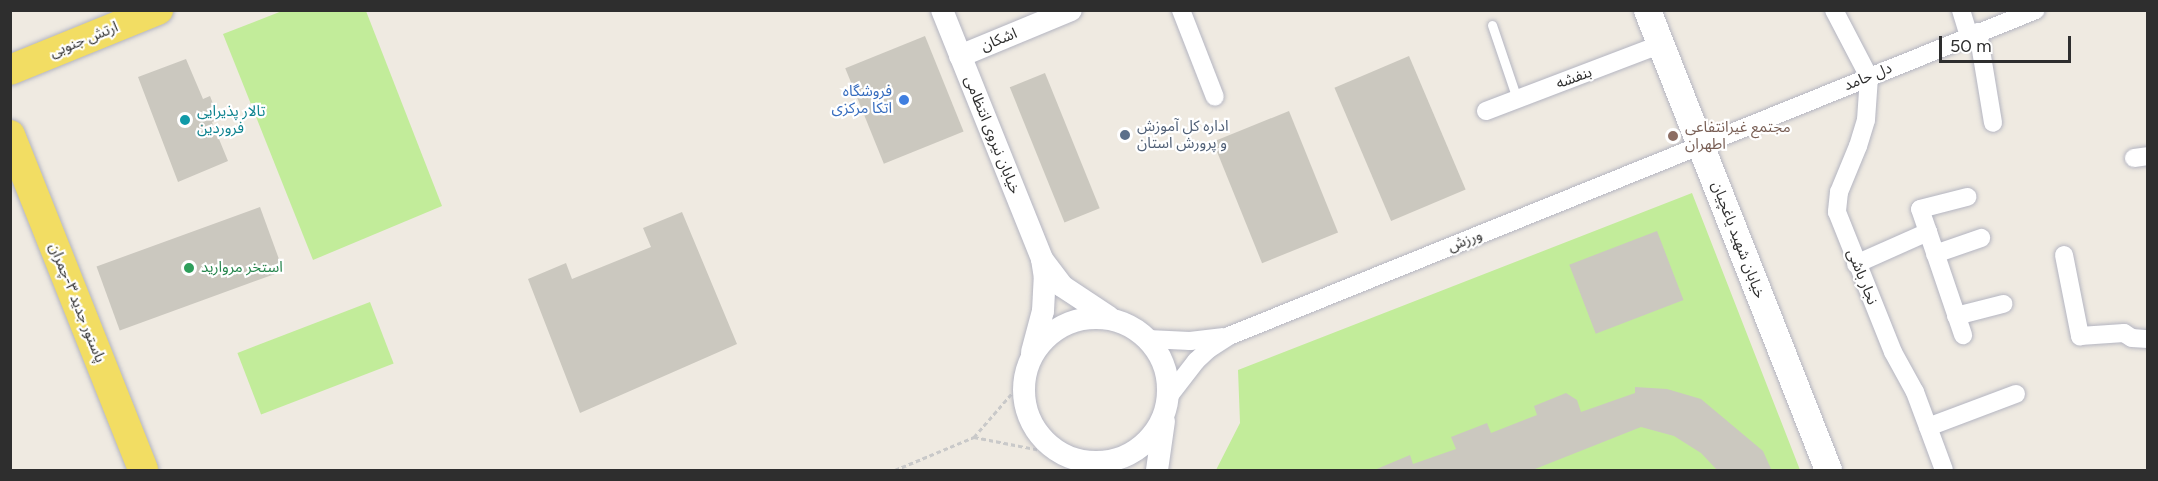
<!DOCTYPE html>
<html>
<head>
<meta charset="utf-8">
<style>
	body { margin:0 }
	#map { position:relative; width:2158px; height:481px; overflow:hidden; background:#efeae1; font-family:Figtree,"Noto Sans Arabic",sans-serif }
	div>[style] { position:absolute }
	.pitch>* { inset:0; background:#c2ec9a; transform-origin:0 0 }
	.building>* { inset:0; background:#cbc8bf; transform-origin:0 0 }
	.path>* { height:3px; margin-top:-1.5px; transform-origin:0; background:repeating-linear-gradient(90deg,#c9c9c9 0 4.5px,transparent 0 7.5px) }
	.roads { filter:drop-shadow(0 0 2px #b4b5c1) drop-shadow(0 0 2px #b4b5c1) }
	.service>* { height:9px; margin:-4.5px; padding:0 4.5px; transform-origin:4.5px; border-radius:4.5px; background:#fff }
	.minor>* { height:18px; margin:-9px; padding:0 9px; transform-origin:9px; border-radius:9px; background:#fff }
	.tertiary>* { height:22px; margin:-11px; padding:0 11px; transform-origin:11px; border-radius:11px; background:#fff }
	.tertiary>.ring { margin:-11px; padding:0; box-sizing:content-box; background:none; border:22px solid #fff; border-radius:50% }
	.secondary>* { height:27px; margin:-13.5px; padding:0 13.5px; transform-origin:13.5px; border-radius:13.5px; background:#fff }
	.primary>* { height:30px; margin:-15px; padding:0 15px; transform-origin:15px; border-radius:15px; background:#f2dd63 }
	.dots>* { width:16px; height:16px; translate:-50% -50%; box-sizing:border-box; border:3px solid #fff; border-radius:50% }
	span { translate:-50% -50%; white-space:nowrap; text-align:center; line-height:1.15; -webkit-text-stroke:4.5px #fff; paint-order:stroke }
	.street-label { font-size:15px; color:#2e2e2e }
	.shop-label { font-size:15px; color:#366cbe }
	.right { translate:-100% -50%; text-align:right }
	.culture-label { font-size:15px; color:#0d838f }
	.left { translate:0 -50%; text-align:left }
	.service-label { font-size:15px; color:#4e5e75 }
	.education-label { font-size:15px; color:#785e54 }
	.leisure-label { font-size:15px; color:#27864d }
	.frame { position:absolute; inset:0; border:12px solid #2e2e2e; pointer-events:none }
	.scale { position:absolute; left:1939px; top:36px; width:132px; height:27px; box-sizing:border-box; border:3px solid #2e2e2e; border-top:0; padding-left:8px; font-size:18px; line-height:21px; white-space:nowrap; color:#2e2e2e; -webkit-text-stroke:4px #fff; paint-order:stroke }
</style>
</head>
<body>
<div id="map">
	<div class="pitch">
		<i style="clip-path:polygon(282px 11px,366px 11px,442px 206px,313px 260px,223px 34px)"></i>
		<i style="clip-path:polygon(1692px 193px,1800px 470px,1216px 470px,1240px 423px,1238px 370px)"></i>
		<i style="left:370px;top:302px;width:66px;height:142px;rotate:69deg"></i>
	</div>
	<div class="building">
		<i style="left:925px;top:36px;width:103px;height:86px;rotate:68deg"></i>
		<i style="left:1409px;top:56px;width:145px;height:81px;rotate:67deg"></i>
		<i style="clip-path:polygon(186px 59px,203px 99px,210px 96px,219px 119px,212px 122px,228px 161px,178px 182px,138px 77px)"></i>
		<i style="left:1045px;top:73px;width:146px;height:38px;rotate:68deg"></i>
		<i style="left:1289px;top:111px;width:131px;height:82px;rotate:68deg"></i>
		<i style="left:260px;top:207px;width:68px;height:174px;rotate:70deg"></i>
		<i style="clip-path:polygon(682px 212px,737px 344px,580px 413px,528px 279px,566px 263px,572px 279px,651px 247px,643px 228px)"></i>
		<i style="left:1657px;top:231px;width:74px;height:94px;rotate:69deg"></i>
		<i style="clip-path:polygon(1635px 387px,1667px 389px,1701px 399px,1763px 451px,1772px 471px,1718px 471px,1701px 453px,1674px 436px,1641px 427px,1530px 471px,1372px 471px,1410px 455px,1413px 464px,1456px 449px,1451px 437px,1487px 423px,1491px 433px,1537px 415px,1534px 406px,1566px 393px,1577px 400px,1581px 412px,1635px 393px)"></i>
	</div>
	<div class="path">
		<i style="left:974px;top:437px;width:89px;rotate:11.1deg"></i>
		<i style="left:895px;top:470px;width:86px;rotate:-22.7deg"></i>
		<i style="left:974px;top:437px;width:79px;rotate:-49.1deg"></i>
	</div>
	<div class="roads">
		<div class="service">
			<i style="left:1492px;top:25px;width:78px;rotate:71.3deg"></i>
		</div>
		<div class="minor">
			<i style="left:1181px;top:10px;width:93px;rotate:68.7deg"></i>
			<i style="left:1834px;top:10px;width:76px;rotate:62.4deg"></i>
			<i style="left:1869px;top:77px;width:43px;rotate:94deg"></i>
			<i style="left:1866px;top:120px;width:27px;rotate:107deg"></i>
			<i style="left:1858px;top:146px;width:50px;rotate:112.4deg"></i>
			<i style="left:1839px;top:192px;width:20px;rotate:96deg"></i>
			<i style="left:1837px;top:212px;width:151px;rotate:68.2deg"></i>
			<i style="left:1893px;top:352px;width:46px;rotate:61.2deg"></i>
			<i style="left:1915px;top:392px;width:83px;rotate:69.6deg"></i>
			<i style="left:1961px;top:10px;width:27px;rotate:73deg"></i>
			<i style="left:1978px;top:32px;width:92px;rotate:80.6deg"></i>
			<i style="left:1486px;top:111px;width:187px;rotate:-20.9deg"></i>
			<i style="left:2134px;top:158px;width:14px;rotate:-8deg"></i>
			<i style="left:1928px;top:232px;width:24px;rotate:-109deg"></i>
			<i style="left:1920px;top:209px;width:49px;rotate:-14.3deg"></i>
			<i style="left:1935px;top:254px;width:49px;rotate:-19.2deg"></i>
			<i style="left:2064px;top:255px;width:83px;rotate:78.8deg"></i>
			<i style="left:2080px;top:336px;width:44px;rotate:-3.9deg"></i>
			<i style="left:2124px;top:333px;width:9px;rotate:32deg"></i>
			<i style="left:2132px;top:338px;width:16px;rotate:4deg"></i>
			<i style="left:1856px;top:264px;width:79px;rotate:-24deg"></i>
			<i style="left:1928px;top:232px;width:109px;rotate:71.2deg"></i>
			<i style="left:1956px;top:316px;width:49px;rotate:-14.3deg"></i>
			<i style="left:1148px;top:339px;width:42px;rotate:2.7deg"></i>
			<i style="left:1190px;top:341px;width:32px;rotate:-7deg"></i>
			<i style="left:1169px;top:396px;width:44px;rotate:-52.4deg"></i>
			<i style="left:1196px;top:361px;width:18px;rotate:-43deg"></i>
			<i style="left:1209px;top:349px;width:24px;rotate:-33deg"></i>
			<i style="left:1229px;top:336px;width:870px;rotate:-22deg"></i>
			<i style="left:1928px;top:427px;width:94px;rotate:-20.6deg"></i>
		</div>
		<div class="tertiary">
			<i style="left:942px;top:10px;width:268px;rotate:68.1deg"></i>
			<i style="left:1042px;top:259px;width:34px;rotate:53deg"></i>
			<i style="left:1062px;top:286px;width:56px;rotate:33.4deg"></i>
			<i style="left:960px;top:56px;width:120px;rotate:-22.5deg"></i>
			<i class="ring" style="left:1024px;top:318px;width:122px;height:122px"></i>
			<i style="left:1032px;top:352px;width:42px;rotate:-75deg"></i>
			<i style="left:1043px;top:311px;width:33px;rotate:-87deg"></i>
			<i style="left:1045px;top:278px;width:18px;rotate:-99deg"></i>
			<i style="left:1157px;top:470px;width:49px;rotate:-81.9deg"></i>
		</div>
		<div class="secondary">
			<i style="left:1647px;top:10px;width:494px;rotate:68.5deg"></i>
		</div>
		<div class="primary">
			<i style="left:10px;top:70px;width:160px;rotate:-22.1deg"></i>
			<i style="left:10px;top:135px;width:360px;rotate:68.3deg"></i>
		</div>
	</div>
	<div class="dots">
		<i style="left:904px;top:100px;background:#3f7fe0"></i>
		<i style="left:185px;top:120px;background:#0f9aa8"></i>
		<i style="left:1125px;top:135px;background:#5c6f8a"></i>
		<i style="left:1673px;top:136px;background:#8d6e63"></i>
		<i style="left:189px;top:268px;background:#2e9e5b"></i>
	</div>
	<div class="street-label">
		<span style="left:84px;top:40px;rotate:-22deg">ارتش جنوبی</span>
		<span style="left:999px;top:40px;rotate:-22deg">اشکان</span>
		<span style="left:1868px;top:77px;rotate:-22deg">دل حامد</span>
		<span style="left:1574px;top:78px;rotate:-20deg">بنفشه</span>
		<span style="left:992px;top:135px;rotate:68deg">خیابان نیروی انتظامی</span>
		<span style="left:1738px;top:240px;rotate:69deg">خیابان شهید یاغچیان</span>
		<span style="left:1465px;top:241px;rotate:-22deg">ورزش</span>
		<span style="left:1862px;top:277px;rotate:68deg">نجار باشی</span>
		<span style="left:77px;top:303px;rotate:68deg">پاستور جدید ۳-چمران</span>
	</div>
	<div class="shop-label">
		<span class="right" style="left:892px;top:100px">فروشگاه<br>اتکا مرکزی</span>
	</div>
	<div class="culture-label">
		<span class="left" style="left:197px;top:120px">تالار پذیرایی<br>فروردین</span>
	</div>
	<div class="service-label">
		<span class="left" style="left:1137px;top:135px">اداره کل آموزش<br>و پرورش استان</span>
	</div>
	<div class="education-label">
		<span class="left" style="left:1685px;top:136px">مجتمع غیرانتفاعی<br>اطهران</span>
	</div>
	<div class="leisure-label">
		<span class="left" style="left:201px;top:268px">استخر مروارید</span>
	</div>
	<div class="frame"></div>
	<div class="scale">50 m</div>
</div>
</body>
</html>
